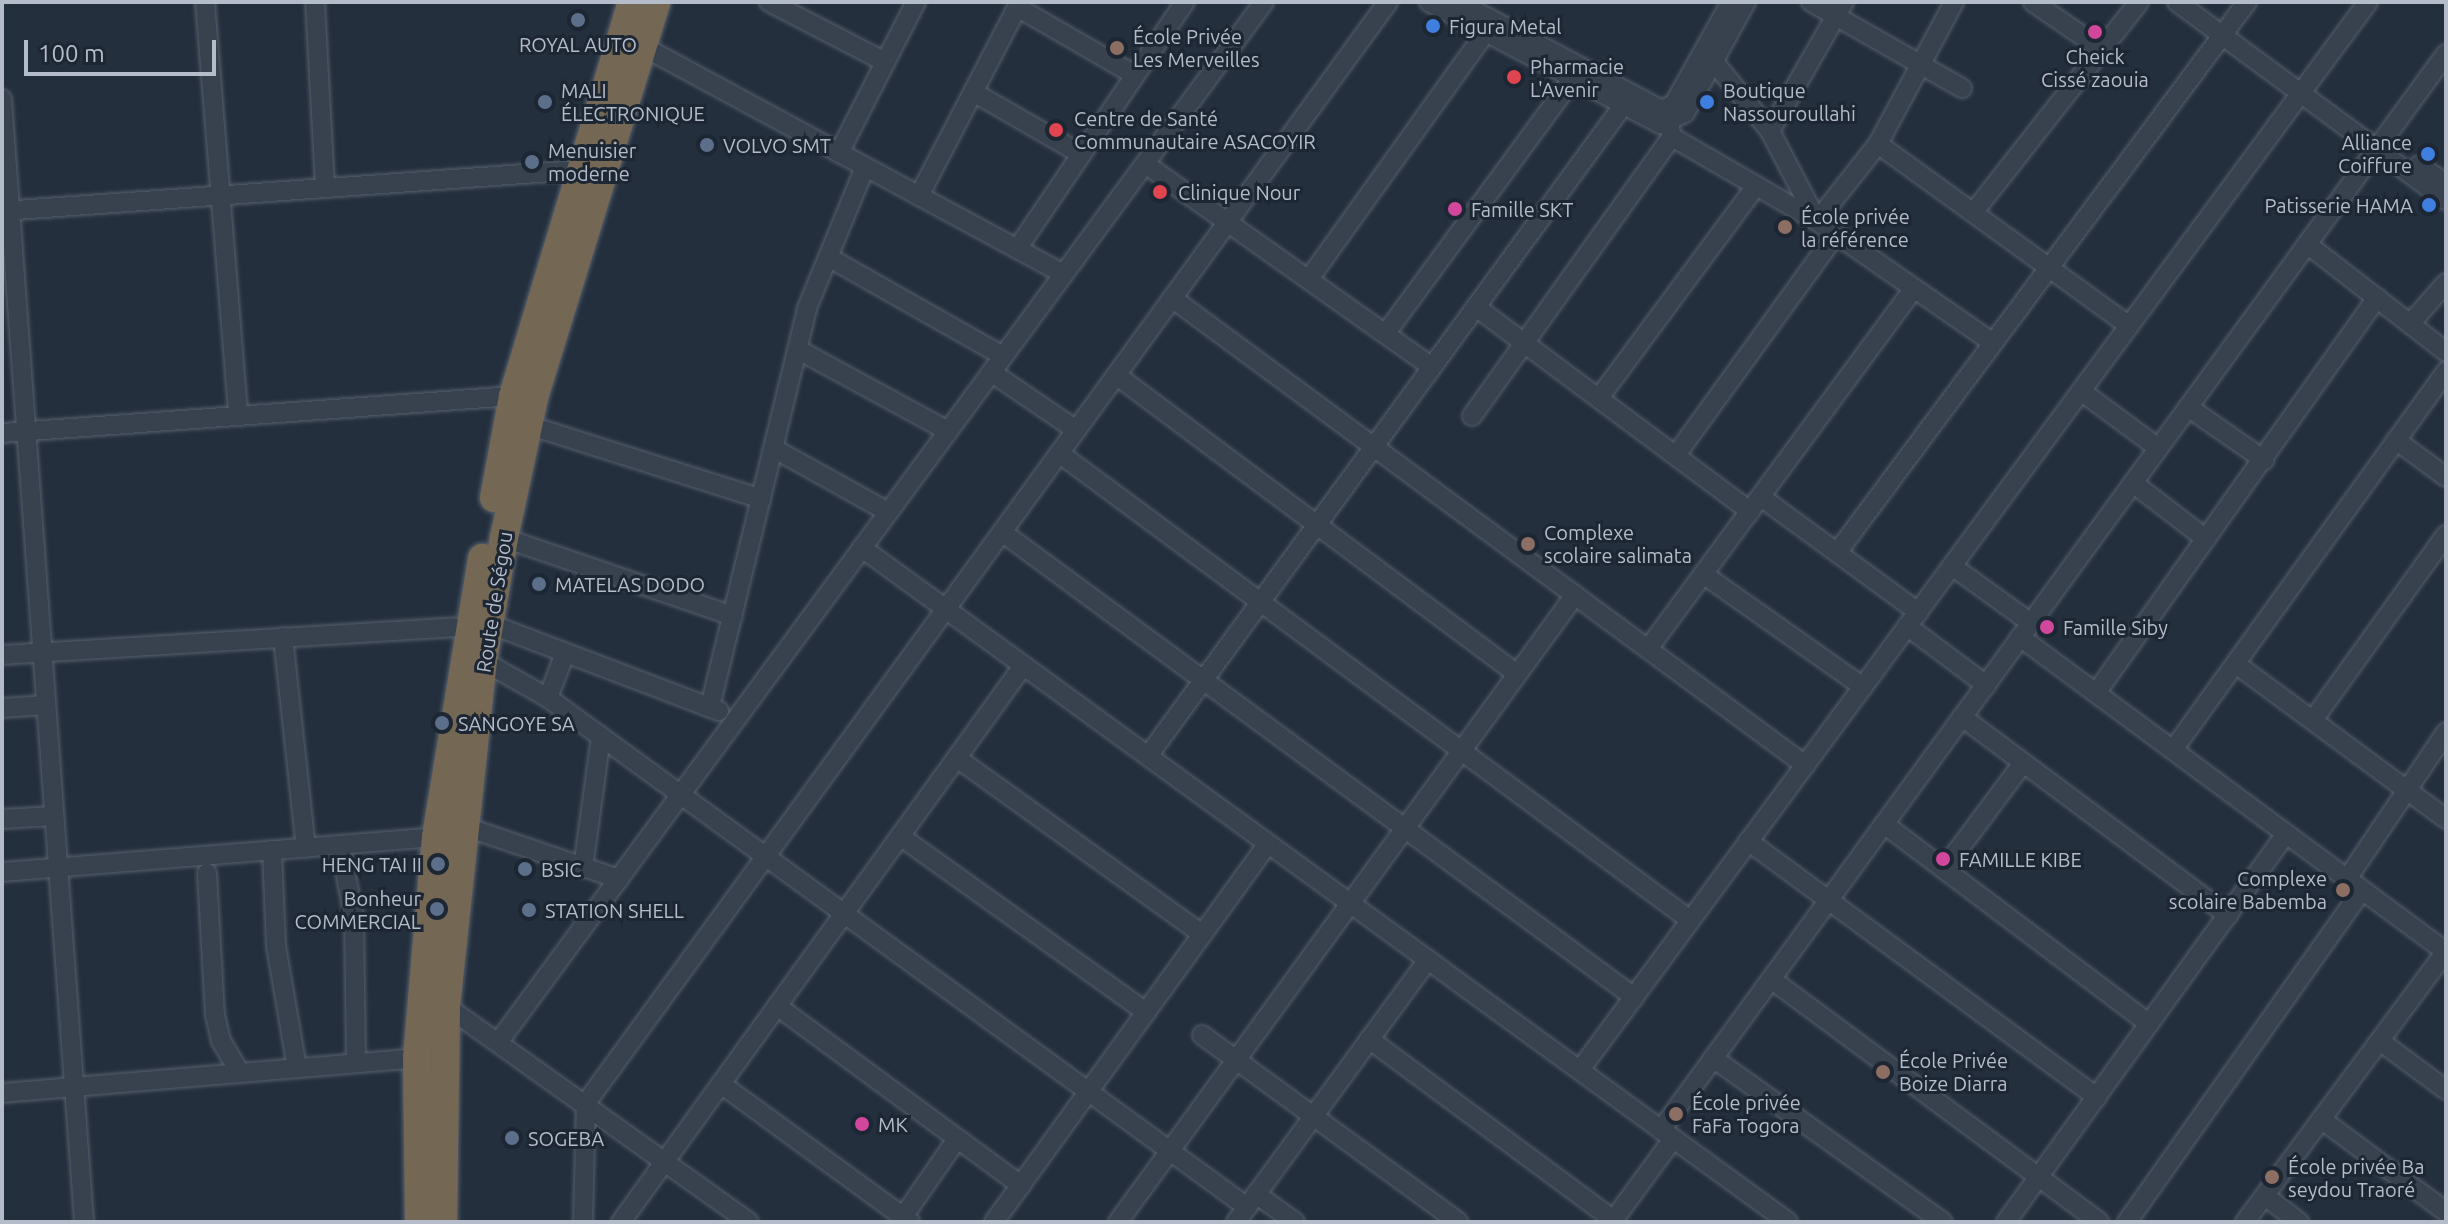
<!DOCTYPE html>
<html>
<head>
<meta charset="utf-8">
<style>
	body { margin:0 }
	#map { position:relative; width:2448px; height:1224px; overflow:hidden; background:#242f3e; font-family:Ubuntu,sans-serif }
	div>[style] { position:absolute }
	.roads { filter:drop-shadow(0 0 2px #565f6c) drop-shadow(0 0 2px #565f6c) }
	.minor>* { height:18px; margin:-9px; padding:0 9px; transform-origin:9px; border-radius:9px; background:#38414e }
	.highway>* { height:28px; margin:-14px; padding:0 14px; transform-origin:14px; border-radius:14px; background:#746855 }
	.dots>* { width:22px; height:22px; translate:-50% -50%; box-sizing:border-box; border:4px solid #1d2633; border-radius:50% }
	span { translate:-50% -50%; white-space:nowrap; text-align:center; line-height:1.15; -webkit-text-stroke:6px #1d2633; paint-order:stroke }
	.poi-label { font-size:20px; color:#b4bcc9 }
	.left { translate:0 -50%; text-align:left }
	.right { translate:-100% -50%; text-align:right }
	.street-label { font-size:20px; color:#b4bcc9 }
	.frame { position:absolute; inset:0; border:4px solid #b4bcc9; pointer-events:none }
	.scale { position:absolute; left:24px; top:40px; width:192px; height:36px; box-sizing:border-box; border:4px solid #b4bcc9; border-top:0; padding-left:10px; font-size:24px; line-height:28px; white-space:nowrap; color:#b4bcc9; -webkit-text-stroke:6px #1d2633; paint-order:stroke }
</style>
</head>
<body>
<div id="map">
	<div class="roads">
		<div class="minor">
			<i style="left:205px;top:2px;width:415px;rotate:85.4deg"></i>
			<i style="left:315px;top:2px;width:186px;rotate:86.9deg"></i>
			<i style="left:769px;top:2px;width:131px;rotate:27.3deg"></i>
			<i style="left:1429px;top:2px;width:261px;rotate:27.8deg"></i>
			<i style="left:1660px;top:124px;width:27px;rotate:-24deg"></i>
			<i style="left:1685px;top:113px;width:127px;rotate:-61.2deg"></i>
			<i style="left:1458px;top:2px;width:231px;rotate:27.9deg"></i>
			<i style="left:1662px;top:110px;width:13px;rotate:-27deg"></i>
			<i style="left:1674px;top:104px;width:117px;rotate:-60.8deg"></i>
			<i style="left:1811px;top:2px;width:174px;rotate:29.7deg"></i>
			<i style="left:2033px;top:2px;width:79px;rotate:34.7deg"></i>
			<i style="left:2177px;top:2px;width:334px;rotate:36.4deg"></i>
			<i style="left:1017px;top:7px;width:136px;rotate:30deg"></i>
			<i style="left:642px;top:46px;width:479px;rotate:28.4deg"></i>
			<i style="left:1714px;top:62px;width:89px;rotate:50.9deg"></i>
			<i style="left:1770px;top:131px;width:102px;rotate:62.4deg"></i>
			<i style="left:973px;top:92px;width:125px;rotate:29.9deg"></i>
			<i style="left:2px;top:99px;width:1126px;rotate:85.82deg"></i>
			<i style="left:1770px;top:131px;width:149px;rotate:-60.2deg"></i>
			<i style="left:1672px;top:137px;width:168px;rotate:30.1deg"></i>
			<i style="left:1817px;top:221px;width:214px;rotate:34.7deg"></i>
			<i style="left:1878px;top:144px;width:310px;rotate:35.9deg"></i>
			<i style="left:839px;top:153px;width:169px;rotate:-63deg"></i>
			<i style="left:2419px;top:165px;width:33px;rotate:35deg"></i>
			<i style="left:1148px;top:166px;width:348px;rotate:35.3deg"></i>
			<i style="left:919px;top:196px;width:219px;rotate:-62.5deg"></i>
			<i style="left:2px;top:211px;width:579px;rotate:-4.06deg"></i>
			<i style="left:1973px;top:213px;width:268px;rotate:-51.8deg"></i>
			<i style="left:1817px;top:221px;width:98px;rotate:-51.6deg"></i>
			<i style="left:1878px;top:144px;width:161px;rotate:-61.8deg"></i>
			<i style="left:2307px;top:244px;width:176px;rotate:37.8deg"></i>
			<i style="left:1017px;top:249px;width:299px;rotate:-55.8deg"></i>
			<i style="left:828px;top:257px;width:201px;rotate:29.5deg"></i>
			<i style="left:1309px;top:279px;width:302px;rotate:-54.4deg"></i>
			<i style="left:1172px;top:298px;width:787px;rotate:36.42deg"></i>
			<i style="left:1476px;top:307px;width:342px;rotate:36.7deg"></i>
			<i style="left:2410px;top:324px;width:55px;rotate:-48.7deg"></i>
			<i style="left:1386px;top:333px;width:314px;rotate:-53.7deg"></i>
			<i style="left:797px;top:349px;width:172px;rotate:28.5deg"></i>
			<i style="left:991px;top:372px;width:103px;rotate:34.3deg"></i>
			<i style="left:1116px;top:375px;width:500px;rotate:36.71deg"></i>
			<i style="left:2081px;top:391px;width:96px;rotate:36.5deg"></i>
			<i style="left:1599px;top:398px;width:264px;rotate:-53.5deg"></i>
			<i style="left:2188px;top:407px;width:93px;rotate:34.9deg"></i>
			<i style="left:1472px;top:416px;width:343px;rotate:-54.4deg"></i>
			<i style="left:1672px;top:137px;width:28px;rotate:-103deg"></i>
			<i style="left:544px;top:430px;width:228px;rotate:17.6deg"></i>
			<i style="left:2px;top:433px;width:512px;rotate:-4.14deg"></i>
			<i style="left:2396px;top:440px;width:62px;rotate:36.5deg"></i>
			<i style="left:773px;top:448px;width:132px;rotate:29.1deg"></i>
			<i style="left:1059px;top:453px;width:785px;rotate:36.5deg"></i>
			<i style="left:1676px;top:455px;width:273px;rotate:-54.1deg"></i>
			<i style="left:2133px;top:483px;width:92px;rotate:37.5deg"></i>
			<i style="left:1761px;top:497px;width:195px;rotate:36.2deg"></i>
			<i style="left:1002px;top:532px;width:785px;rotate:36.34deg"></i>
			<i style="left:504px;top:538px;width:242px;rotate:18.8deg"></i>
			<i style="left:862px;top:548px;width:1145px;rotate:36.05deg"></i>
			<i style="left:1839px;top:550px;width:683px;rotate:-53.33deg"></i>
			<i style="left:1952px;top:566px;width:97px;rotate:35.8deg"></i>
			<i style="left:1703px;top:574px;width:196px;rotate:35.2deg"></i>
			<i style="left:490px;top:624px;width:245px;rotate:20.8deg"></i>
			<i style="left:1907px;top:626px;width:99px;rotate:36.8deg"></i>
			<i style="left:283px;top:637px;width:212px;rotate:83.8deg"></i>
			<i style="left:2020px;top:637px;width:530px;rotate:36.48deg"></i>
			<i style="left:1648px;top:649px;width:448px;rotate:-53.6deg"></i>
			<i style="left:565px;top:653px;width:48px;rotate:110.7deg"></i>
			<i style="left:548px;top:698px;width:865px;rotate:36.06deg"></i>
			<i style="left:2px;top:655px;width:453px;rotate:-3.5deg"></i>
			<i style="left:483px;top:661px;width:75px;rotate:29.6deg"></i>
			<i style="left:2236px;top:664px;width:261px;rotate:36.4deg"></i>
			<i style="left:2096px;top:693px;width:485px;rotate:-54.6deg"></i>
			<i style="left:710px;top:707px;width:411px;rotate:-76.3deg"></i>
			<i style="left:807px;top:308px;width:152px;rotate:-67.6deg"></i>
			<i style="left:2px;top:708px;width:44px;rotate:-3.9deg"></i>
			<i style="left:1962px;top:717px;width:332px;rotate:36.7deg"></i>
			<i style="left:2313px;top:720px;width:228px;rotate:-54.3deg"></i>
			<i style="left:2173px;top:750px;width:467px;rotate:-54.2deg"></i>
			<i style="left:1148px;top:756px;width:804px;rotate:-53.86deg"></i>
			<i style="left:957px;top:758px;width:302px;rotate:35.7deg"></i>
			<i style="left:2px;top:819px;width:52px;rotate:-3.3deg"></i>
			<i style="left:1884px;top:824px;width:332px;rotate:37deg"></i>
			<i style="left:463px;top:826px;width:165px;rotate:18.8deg"></i>
			<i style="left:900px;top:836px;width:302px;rotate:35.6deg"></i>
			<i style="left:1748px;top:841px;width:433px;rotate:36.3deg"></i>
			<i style="left:340px;top:845px;width:73px;rotate:79deg"></i>
			<i style="left:354px;top:917px;width:146px;rotate:89.2deg"></i>
			<i style="left:272px;top:850px;width:96px;rotate:87.6deg"></i>
			<i style="left:276px;top:946px;width:124px;rotate:80.2deg"></i>
			<i style="left:583px;top:868px;width:133px;rotate:-82.2deg"></i>
			<i style="left:1944px;top:869px;width:132px;rotate:-53.3deg"></i>
			<i style="left:2px;top:872px;width:435px;rotate:-4.6deg"></i>
			<i style="left:207px;top:873px;width:142px;rotate:86.8deg"></i>
			<i style="left:215px;top:1015px;width:27px;rotate:77deg"></i>
			<i style="left:221px;top:1041px;width:37px;rotate:59deg"></i>
			<i style="left:2347px;top:879px;width:177px;rotate:-56deg"></i>
			<i style="left:1771px;top:979px;width:408px;rotate:36.5deg"></i>
			<i style="left:446px;top:1006px;width:372px;rotate:35.5deg"></i>
			<i style="left:777px;top:1006px;width:303px;rotate:36.3deg"></i>
			<i style="left:1202px;top:1035px;width:317px;rotate:36.1deg"></i>
			<i style="left:1369px;top:1039px;width:307px;rotate:36.5deg"></i>
			<i style="left:500px;top:1040px;width:1289px;rotate:-53.65deg"></i>
			<i style="left:2380px;top:1041px;width:82px;rotate:36.6deg"></i>
			<i style="left:1713px;top:1058px;width:282px;rotate:35.5deg"></i>
			<i style="left:1580px;top:1070px;width:1327px;rotate:-53.58deg"></i>
			<i style="left:721px;top:1084px;width:234px;rotate:36.1deg"></i>
			<i style="left:2px;top:1093px;width:416px;rotate:-4.8deg"></i>
			<i style="left:2321px;top:1119px;width:156px;rotate:36.6deg"></i>
			<i style="left:1661px;top:1130px;width:1332px;rotate:-53.89deg"></i>
			<i style="left:1256px;top:1194px;width:48px;rotate:35.7deg"></i>
			<i style="left:2265px;top:1196px;width:43px;rotate:37.4deg"></i>
			<i style="left:903px;top:1217px;width:95px;rotate:-55.3deg"></i>
			<i style="left:583px;top:1222px;width:119px;rotate:-88.6deg"></i>
			<i style="left:586px;top:1103px;width:1362px;rotate:-53.93deg"></i>
			<i style="left:621px;top:1222px;width:686px;rotate:-54.13deg"></i>
			<i style="left:994px;top:1222px;width:467px;rotate:-54.1deg"></i>
			<i style="left:1118px;top:1222px;width:776px;rotate:-53.91deg"></i>
			<i style="left:1236px;top:1222px;width:325px;rotate:-53.8deg"></i>
			<i style="left:1612px;top:1222px;width:103px;rotate:-53.7deg"></i>
			<i style="left:2006px;top:1222px;width:478px;rotate:-54.2deg"></i>
			<i style="left:2127px;top:1222px;width:407px;rotate:-54.7deg"></i>
			<i style="left:2245px;top:1222px;width:337px;rotate:-53.4deg"></i>
		</div>
		<div class="highway">
			<i style="left:494px;top:498px;width:104px;rotate:-79.4deg"></i>
			<i style="left:513px;top:396px;width:412px;rotate:-73.2deg"></i>
			<i style="left:419px;top:1222px;width:164px;rotate:-90.7deg"></i>
			<i style="left:417px;top:1058px;width:222px;rotate:-85.1deg"></i>
			<i style="left:436px;top:837px;width:283px;rotate:-80.6deg"></i>
			<i style="left:443px;top:1222px;width:216px;rotate:-89.2deg"></i>
			<i style="left:446px;top:1006px;width:347px;rotate:-83.9deg"></i>
			<i style="left:483px;top:661px;width:125px;rotate:-80.3deg"></i>
			<i style="left:504px;top:538px;width:147px;rotate:-77.9deg"></i>
			<i style="left:535px;top:394px;width:410px;rotate:-72.8deg"></i>
		</div>
	</div>
	<div class="dots">
		<i style="left:578px;top:20px;background:#5c6f8a"></i>
		<i style="left:1433px;top:26px;background:#3f7fe0"></i>
		<i style="left:2095px;top:32px;background:#d1479c"></i>
		<i style="left:1117px;top:48px;background:#8d6e63"></i>
		<i style="left:1514px;top:77px;background:#e0444e"></i>
		<i style="left:545px;top:102px;background:#5c6f8a"></i>
		<i style="left:1707px;top:102px;background:#3f7fe0"></i>
		<i style="left:1056px;top:130px;background:#e0444e"></i>
		<i style="left:707px;top:145px;background:#5c6f8a"></i>
		<i style="left:2428px;top:154px;background:#3f7fe0"></i>
		<i style="left:532px;top:162px;background:#5c6f8a"></i>
		<i style="left:1160px;top:192px;background:#e0444e"></i>
		<i style="left:2429px;top:205px;background:#3f7fe0"></i>
		<i style="left:1455px;top:209px;background:#d1479c"></i>
		<i style="left:1785px;top:227px;background:#8d6e63"></i>
		<i style="left:1528px;top:544px;background:#8d6e63"></i>
		<i style="left:539px;top:584px;background:#5c6f8a"></i>
		<i style="left:2047px;top:627px;background:#d1479c"></i>
		<i style="left:442px;top:723px;background:#5c6f8a"></i>
		<i style="left:1943px;top:859px;background:#d1479c"></i>
		<i style="left:438px;top:864px;background:#5c6f8a"></i>
		<i style="left:525px;top:869px;background:#5c6f8a"></i>
		<i style="left:2343px;top:890px;background:#8d6e63"></i>
		<i style="left:437px;top:909px;background:#5c6f8a"></i>
		<i style="left:529px;top:910px;background:#5c6f8a"></i>
		<i style="left:1883px;top:1072px;background:#8d6e63"></i>
		<i style="left:1676px;top:1114px;background:#8d6e63"></i>
		<i style="left:862px;top:1124px;background:#d1479c"></i>
		<i style="left:512px;top:1138px;background:#5c6f8a"></i>
		<i style="left:2272px;top:1177px;background:#8d6e63"></i>
	</div>
	<div class="poi-label">
		<span class="left" style="left:1449px;top:26px">Figura Metal</span>
		<span class="left" style="left:1133px;top:48px">École Privée<br>Les Merveilles</span>
		<span style="left:578px;top:44px">ROYAL AUTO</span>
		<span style="left:2095px;top:68px">Cheick<br>Cissé zaouia</span>
		<span class="left" style="left:1530px;top:78px">Pharmacie<br>L'Avenir</span>
		<span class="left" style="left:561px;top:102px">MALI<br>ÉLECTRONIQUE</span>
		<span class="left" style="left:1723px;top:102px">Boutique<br>Nassouroullahi</span>
		<span class="left" style="left:1074px;top:130px">Centre de Santé<br>Communautaire ASACOYIR</span>
		<span class="right" style="left:2412px;top:154px">Alliance<br>Coiffure</span>
		<span class="left" style="left:723px;top:145px">VOLVO SMT</span>
		<span class="left" style="left:548px;top:162px">Menuisier<br>moderne</span>
		<span class="left" style="left:1178px;top:192px">Clinique Nour</span>
		<span class="right" style="left:2413px;top:205px">Patisserie HAMA</span>
		<span class="left" style="left:1471px;top:209px">Famille SKT</span>
		<span class="left" style="left:1801px;top:228px">École privée<br>la référence</span>
		<span class="left" style="left:1544px;top:544px">Complexe<br>scolaire salimata</span>
		<span class="left" style="left:555px;top:584px">MATELAS DODO</span>
		<span class="left" style="left:2063px;top:627px">Famille Siby</span>
		<span class="left" style="left:458px;top:723px">SANGOYE SA</span>
		<span class="left" style="left:1959px;top:859px">FAMILLE KIBE</span>
		<span class="right" style="left:422px;top:864px">HENG TAI II</span>
		<span class="left" style="left:541px;top:869px">BSIC</span>
		<span class="right" style="left:2327px;top:890px">Complexe<br>scolaire Babemba</span>
		<span class="right" style="left:421px;top:910px">Bonheur<br>COMMERCIAL</span>
		<span class="left" style="left:545px;top:910px">STATION SHELL</span>
		<span class="left" style="left:1899px;top:1072px">École Privée<br>Boize Diarra</span>
		<span class="left" style="left:1692px;top:1114px">École privée<br>FaFa Togora</span>
		<span class="left" style="left:878px;top:1124px">MK</span>
		<span class="left" style="left:528px;top:1138px">SOGEBA</span>
		<span class="left" style="left:2288px;top:1178px">École privée Ba<br>seydou Traoré</span>
	</div>
	<div class="street-label">
		<span style="left:494px;top:602px;rotate:-81deg">Route de Ségou</span>
	</div>
	<div class="frame"></div>
	<div class="scale">100 m</div>
</div>
</body>
</html>
